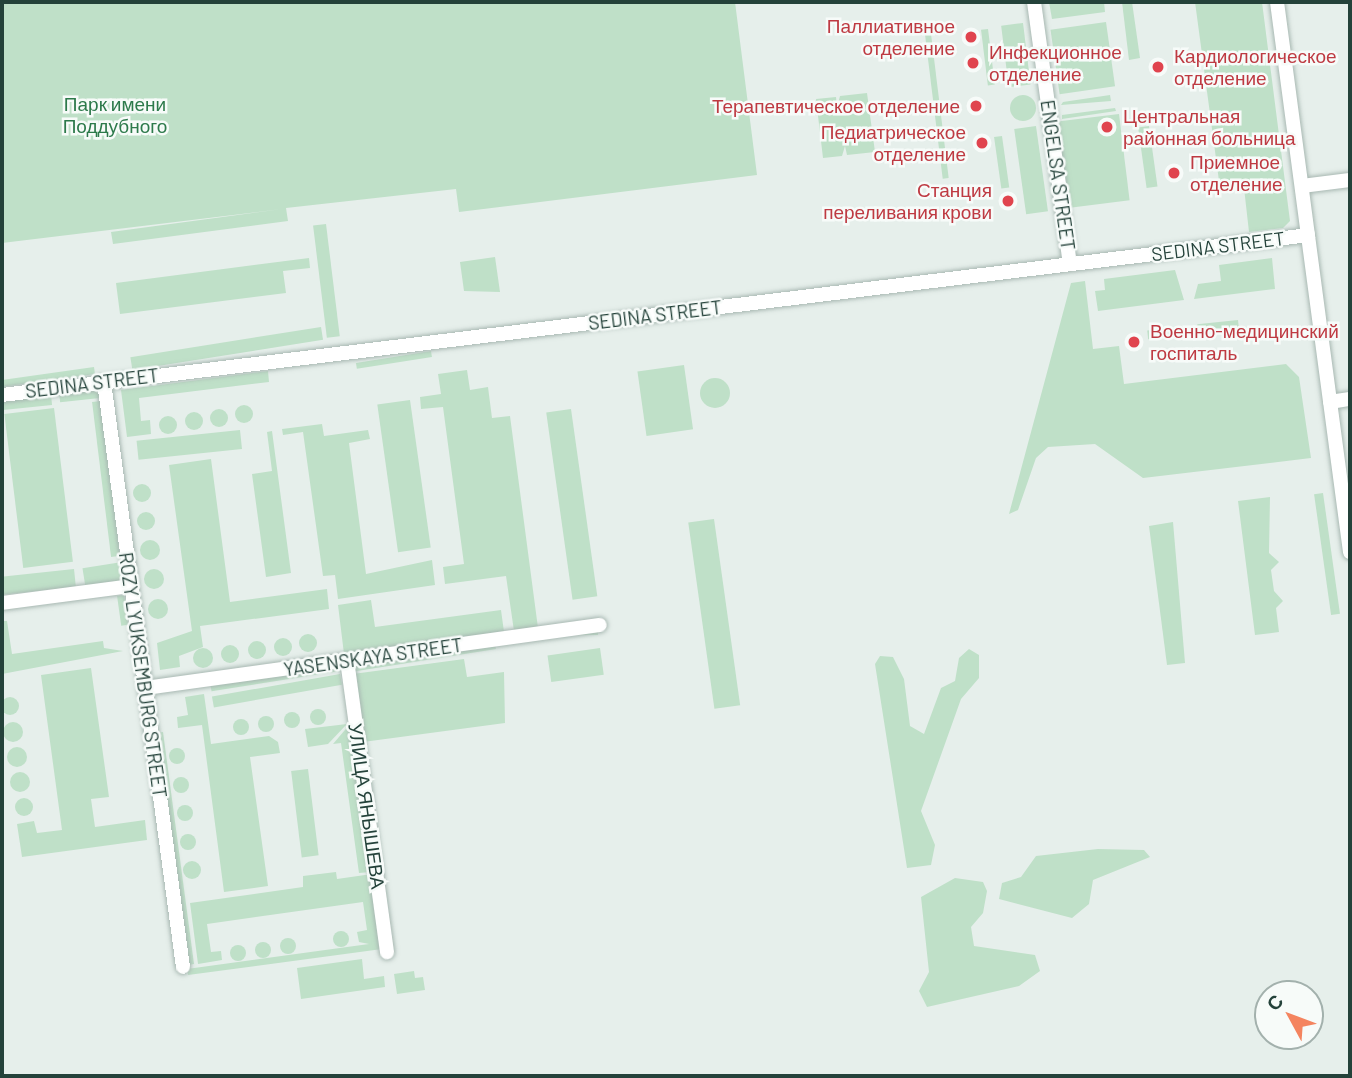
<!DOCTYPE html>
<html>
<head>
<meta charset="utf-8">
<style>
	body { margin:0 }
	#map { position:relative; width:1352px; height:1078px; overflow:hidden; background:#e6efeb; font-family:Barlow,sans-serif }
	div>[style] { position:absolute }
	.green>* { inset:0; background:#bfe0c8; transform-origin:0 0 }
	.round { border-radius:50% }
	.roads { filter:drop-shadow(0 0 2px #a8b8b2) drop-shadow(0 0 2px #a8b8b2) }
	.minor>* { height:14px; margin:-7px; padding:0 7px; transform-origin:7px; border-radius:7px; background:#fff }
	.dots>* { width:19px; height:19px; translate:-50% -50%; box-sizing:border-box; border:4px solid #f7fbf9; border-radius:50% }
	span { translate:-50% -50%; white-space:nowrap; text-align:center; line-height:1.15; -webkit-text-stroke:5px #f7fbf9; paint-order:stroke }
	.health-label { font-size:19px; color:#be3a42 }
	.right { translate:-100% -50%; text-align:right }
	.left { translate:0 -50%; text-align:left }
	.park-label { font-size:19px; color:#2d7a4b }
	.street-label { font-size:19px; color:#24423a }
	.frame { position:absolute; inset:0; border:4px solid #24423a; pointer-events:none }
	.north { position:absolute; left:1254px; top:980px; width:70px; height:70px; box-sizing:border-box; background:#f7fbf9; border:2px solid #a3b1ad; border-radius:50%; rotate:311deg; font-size:19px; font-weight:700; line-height:28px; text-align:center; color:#24423a }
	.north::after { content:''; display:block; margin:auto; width:24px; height:32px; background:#f4845f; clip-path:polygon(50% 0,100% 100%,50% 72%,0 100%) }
</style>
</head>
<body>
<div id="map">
	<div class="green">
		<i style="clip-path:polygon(2px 2px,735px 2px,757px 175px,459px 212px,456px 189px,286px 208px,288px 221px,113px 244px,111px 232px,282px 209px,2px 243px)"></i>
		<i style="clip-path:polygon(1049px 2px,1104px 2px,1105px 12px,1052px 19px)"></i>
		<i style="clip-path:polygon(1122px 2px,1132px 2px,1140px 58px,1129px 60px)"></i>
		<i style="clip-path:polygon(1195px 2px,1262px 2px,1290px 221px,1283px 228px,1249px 232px,1243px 179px,1219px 181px)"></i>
		<i style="left:1106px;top:22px;width:65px;height:56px;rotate:82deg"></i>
		<i style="left:1023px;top:23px;width:62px;height:22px;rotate:83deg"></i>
		<i style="left:988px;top:29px;width:56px;height:7px;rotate:83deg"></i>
		<i style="left:931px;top:34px;width:145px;height:6px;rotate:83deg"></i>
		<i style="clip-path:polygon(867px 93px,875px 152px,847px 155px,845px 146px,842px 156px,823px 158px,816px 99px,836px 97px,837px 107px,840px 96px)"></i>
		<i class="round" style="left:1010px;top:95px;width:26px;height:26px"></i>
		<i style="clip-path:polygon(1110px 95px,1111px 101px,1061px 105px,1063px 102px)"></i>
		<i style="clip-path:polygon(1115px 108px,1116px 111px,1062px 119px,1062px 115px)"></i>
		<i style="left:1119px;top:114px;width:87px;height:66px;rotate:83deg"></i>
		<i style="left:1036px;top:126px;width:86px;height:22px;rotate:82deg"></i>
		<i style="left:1149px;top:126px;width:61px;height:11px;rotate:82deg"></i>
		<i style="left:1002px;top:136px;width:52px;height:8px;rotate:82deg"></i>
		<i style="left:326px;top:224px;width:113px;height:13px;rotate:83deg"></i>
		<i style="clip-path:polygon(495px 257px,500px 292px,464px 291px,460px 262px)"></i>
		<i style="clip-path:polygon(309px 258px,310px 268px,283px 271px,286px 293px,120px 314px,116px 283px)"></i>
		<i style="clip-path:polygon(1272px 258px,1275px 289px,1194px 299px,1198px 284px,1221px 281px,1219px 265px)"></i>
		<i style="clip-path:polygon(1175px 270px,1184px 300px,1098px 311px,1095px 291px,1105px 290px,1104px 279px)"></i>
		<i style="clip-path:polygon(1085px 281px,1093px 349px,1119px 346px,1124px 384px,1286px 364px,1299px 377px,1311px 458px,1143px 478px,1095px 444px,1048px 447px,1036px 458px,1018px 510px,1009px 514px,1071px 283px)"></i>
		<i style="left:1238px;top:320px;width:9px;height:41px;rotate:84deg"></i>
		<i style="left:1189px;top:326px;width:9px;height:42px;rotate:84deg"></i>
		<i style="left:321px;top:327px;width:13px;height:193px;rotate:81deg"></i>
		<i style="left:431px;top:351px;width:6px;height:76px;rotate:81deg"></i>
		<i style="left:684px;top:365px;width:65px;height:47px;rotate:82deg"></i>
		<i style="left:94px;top:367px;width:7px;height:93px;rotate:82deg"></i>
		<i style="clip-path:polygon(467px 370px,470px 390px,488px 387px,492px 418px,510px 416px,538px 628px,514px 631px,506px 576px,445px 584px,443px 567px,464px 564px,443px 407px,421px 409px,420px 397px,441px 394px,438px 374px)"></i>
		<i style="clip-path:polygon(268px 371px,269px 382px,139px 398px,141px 421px,150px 420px,151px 434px,127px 437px,121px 390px)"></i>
		<i class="round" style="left:700px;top:378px;width:30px;height:30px"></i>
		<i style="left:99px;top:389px;width:9px;height:40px;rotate:84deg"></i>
		<i style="left:51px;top:395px;width:10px;height:49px;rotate:84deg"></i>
		<i style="left:410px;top:400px;width:149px;height:33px;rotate:82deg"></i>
		<i style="left:101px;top:401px;width:156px;height:9px;rotate:83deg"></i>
		<i class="round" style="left:235px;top:405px;width:18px;height:18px"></i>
		<i style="left:54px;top:408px;width:155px;height:50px;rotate:83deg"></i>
		<i class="round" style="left:210px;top:409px;width:18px;height:18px"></i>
		<i style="left:571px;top:409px;width:189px;height:25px;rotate:82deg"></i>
		<i class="round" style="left:185px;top:412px;width:18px;height:18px"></i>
		<i class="round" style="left:159px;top:416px;width:18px;height:18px"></i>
		<i style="clip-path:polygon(322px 424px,324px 436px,368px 430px,370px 439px,349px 443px,366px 574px,432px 560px,435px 585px,338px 599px,335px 575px,323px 576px,303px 432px,283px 435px,282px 429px)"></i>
		<i style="left:240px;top:430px;width:19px;height:104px;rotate:84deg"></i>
		<i style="clip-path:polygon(272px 431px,291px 573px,266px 577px,252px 474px,272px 471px,267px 432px)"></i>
		<i style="clip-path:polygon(211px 459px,230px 602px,327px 589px,329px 609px,200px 626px,203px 647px,179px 656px,180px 667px,160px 670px,157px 643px,192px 631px,169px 465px)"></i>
		<i class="round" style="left:133px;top:484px;width:18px;height:18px"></i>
		<i style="left:1323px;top:493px;width:122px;height:9px;rotate:82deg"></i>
		<i style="clip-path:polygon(1270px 497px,1269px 553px,1279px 562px,1271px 570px,1274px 591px,1283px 601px,1276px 608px,1279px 632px,1255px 635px,1238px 501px)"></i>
		<i class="round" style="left:137px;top:512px;width:18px;height:18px"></i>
		<i style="left:714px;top:519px;width:188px;height:26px;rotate:82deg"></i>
		<i style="clip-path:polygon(1173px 522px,1185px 663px,1167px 665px,1149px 526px)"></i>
		<i class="round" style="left:140px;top:540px;width:20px;height:20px"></i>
		<i style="left:122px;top:562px;width:19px;height:40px;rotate:81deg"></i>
		<i style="left:74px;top:569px;width:18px;height:73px;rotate:84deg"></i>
		<i class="round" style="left:144px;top:569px;width:20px;height:20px"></i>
		<i style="left:124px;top:595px;width:30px;height:7px;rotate:82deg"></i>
		<i class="round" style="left:148px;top:599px;width:20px;height:20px"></i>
		<i style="clip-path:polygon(371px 600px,375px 627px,501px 610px,504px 632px,344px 654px,338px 605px)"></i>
		<i style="clip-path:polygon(2px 621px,7px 621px,12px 654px,103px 641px,104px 648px,123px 651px,2px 674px)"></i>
		<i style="left:598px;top:629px;width:6px;height:79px;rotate:90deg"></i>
		<i class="round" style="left:299px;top:634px;width:18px;height:18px"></i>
		<i class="round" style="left:274px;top:638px;width:18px;height:18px"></i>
		<i class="round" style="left:248px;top:641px;width:18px;height:18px"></i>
		<i style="left:495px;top:643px;width:6px;height:144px;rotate:81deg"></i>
		<i class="round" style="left:221px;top:645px;width:18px;height:18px"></i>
		<i style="left:600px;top:648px;width:27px;height:53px;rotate:82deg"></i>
		<i class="round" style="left:193px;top:648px;width:20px;height:20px"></i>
		<i style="clip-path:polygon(969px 649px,979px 655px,979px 678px,961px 699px,921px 811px,935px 845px,931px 865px,907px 868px,875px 664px,880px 656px,893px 657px,904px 679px,910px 726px,924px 734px,941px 688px,955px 681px,959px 658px)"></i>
		<i style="clip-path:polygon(464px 659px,467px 677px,504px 672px,505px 723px,363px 742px,353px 674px)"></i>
		<i style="left:339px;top:665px;width:6px;height:130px;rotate:81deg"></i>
		<i style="clip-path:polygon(91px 668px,109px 797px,91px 799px,95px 827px,145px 820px,147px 840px,22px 857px,17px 824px,34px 821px,37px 833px,62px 830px,41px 675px)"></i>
		<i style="left:340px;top:674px;width:11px;height:130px;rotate:80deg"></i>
		<i style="clip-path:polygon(204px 694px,211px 744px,269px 736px,278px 742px,280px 753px,250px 757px,268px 886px,224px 892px,202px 725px,178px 728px,177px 717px,188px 715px,185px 697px)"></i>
		<i class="round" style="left:1px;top:697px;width:18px;height:18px"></i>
		<i class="round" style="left:310px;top:709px;width:16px;height:16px"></i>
		<i class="round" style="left:284px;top:712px;width:16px;height:16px"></i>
		<i class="round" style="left:258px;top:716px;width:16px;height:16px"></i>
		<i class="round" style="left:233px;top:719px;width:16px;height:16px"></i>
		<i class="round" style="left:3px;top:722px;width:20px;height:20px"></i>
		<i style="clip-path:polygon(347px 724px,328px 744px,308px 747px,305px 729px)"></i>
		<i style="clip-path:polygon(350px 724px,370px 872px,359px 873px,341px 743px,333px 744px)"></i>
		<i style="clip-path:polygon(163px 732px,194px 964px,188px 965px,156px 733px)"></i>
		<i class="round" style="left:7px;top:747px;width:20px;height:20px"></i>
		<i class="round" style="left:169px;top:748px;width:16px;height:16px"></i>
		<i style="left:308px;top:769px;width:87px;height:17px;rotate:83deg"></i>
		<i class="round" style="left:10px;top:772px;width:20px;height:20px"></i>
		<i class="round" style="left:173px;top:777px;width:16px;height:16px"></i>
		<i class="round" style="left:15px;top:798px;width:18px;height:18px"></i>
		<i class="round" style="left:177px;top:805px;width:16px;height:16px"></i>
		<i class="round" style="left:180px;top:834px;width:16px;height:16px"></i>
		<i style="clip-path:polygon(1098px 849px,1144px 850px,1150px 857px,1093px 880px,1089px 904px,1072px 918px,999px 899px,1002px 883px,1021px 877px,1036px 856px)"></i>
		<i class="round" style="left:183px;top:861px;width:18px;height:18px"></i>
		<i style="clip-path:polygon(336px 872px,337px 879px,372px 874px,382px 949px,188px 975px,187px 969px,369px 944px,359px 942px,357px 932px,367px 930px,363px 902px,207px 924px,211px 952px,221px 951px,222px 960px,198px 964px,190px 903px,303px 887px,303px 876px)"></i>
		<i style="clip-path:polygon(955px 878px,983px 882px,987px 891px,983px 913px,971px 927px,974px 946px,1035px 955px,1040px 971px,1019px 986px,927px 1007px,919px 991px,929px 972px,921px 897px)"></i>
		<i class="round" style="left:333px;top:931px;width:16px;height:16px"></i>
		<i class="round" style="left:280px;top:938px;width:16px;height:16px"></i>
		<i class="round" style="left:255px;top:942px;width:16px;height:16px"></i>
		<i class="round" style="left:230px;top:945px;width:16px;height:16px"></i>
		<i style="clip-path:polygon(362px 959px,364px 979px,384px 976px,385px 987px,301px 999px,297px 968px)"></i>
		<i style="clip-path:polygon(414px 971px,415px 978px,423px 977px,425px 990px,397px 994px,394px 974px)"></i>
	</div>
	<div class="roads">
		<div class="minor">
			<i style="left:1034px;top:2px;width:264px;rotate:82.2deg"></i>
			<i style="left:1277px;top:2px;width:555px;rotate:82.44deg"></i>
			<i style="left:1302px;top:186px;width:48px;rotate:-7.1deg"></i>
			<i style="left:104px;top:382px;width:590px;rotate:82.31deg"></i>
			<i style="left:2px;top:395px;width:1316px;rotate:-6.98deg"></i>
			<i style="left:1330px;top:402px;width:20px;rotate:-9deg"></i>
			<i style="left:2px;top:603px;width:130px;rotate:-7.5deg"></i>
			<i style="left:347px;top:660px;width:295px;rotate:82.2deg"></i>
			<i style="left:145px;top:688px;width:459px;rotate:-7.9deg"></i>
		</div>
	</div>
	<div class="dots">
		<i style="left:971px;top:37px;background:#e0444e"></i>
		<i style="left:973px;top:63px;background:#e0444e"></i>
		<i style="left:1158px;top:67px;background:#e0444e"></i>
		<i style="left:976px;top:106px;background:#e0444e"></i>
		<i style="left:1107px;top:127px;background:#e0444e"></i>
		<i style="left:982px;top:143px;background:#e0444e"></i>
		<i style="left:1174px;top:173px;background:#e0444e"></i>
		<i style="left:1008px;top:201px;background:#e0444e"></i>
		<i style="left:1134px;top:342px;background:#e0444e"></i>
	</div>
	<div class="health-label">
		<span class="right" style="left:955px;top:37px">Паллиативное<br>отделение</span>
		<span class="left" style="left:989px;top:63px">Инфекционное<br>отделение</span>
		<span class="left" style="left:1174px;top:67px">Кардиологическое<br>отделение</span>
		<span class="right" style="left:960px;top:106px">Терапевтическое отделение</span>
		<span class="left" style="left:1123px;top:127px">Центральная<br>районная больница</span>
		<span class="right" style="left:966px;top:143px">Педиатрическое<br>отделение</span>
		<span class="left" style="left:1190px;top:173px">Приемное<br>отделение</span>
		<span class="right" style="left:992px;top:201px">Станция<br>переливания крови</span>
		<span class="left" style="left:1150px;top:342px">Военно-медицинский<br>госпиталь</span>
	</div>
	<div class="park-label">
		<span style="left:115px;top:115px">Парк имени<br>Поддубного</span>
	</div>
	<div class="street-label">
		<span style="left:1058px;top:175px;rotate:82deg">ENGELSA STREET</span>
		<span style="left:1218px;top:246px;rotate:-7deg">SEDINA STREET</span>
		<span style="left:655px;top:315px;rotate:-7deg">SEDINA STREET</span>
		<span style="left:92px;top:383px;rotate:-7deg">SEDINA STREET</span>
		<span style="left:373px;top:657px;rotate:-8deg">YASENSKAYA STREET</span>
		<span style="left:143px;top:675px;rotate:82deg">ROZY LYUKSEMBURG STREET</span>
		<span style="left:367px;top:806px;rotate:82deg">УЛИЦА ЯНЫШЕВА</span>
	</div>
	<div class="frame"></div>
	<div class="north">С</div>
</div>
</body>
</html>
